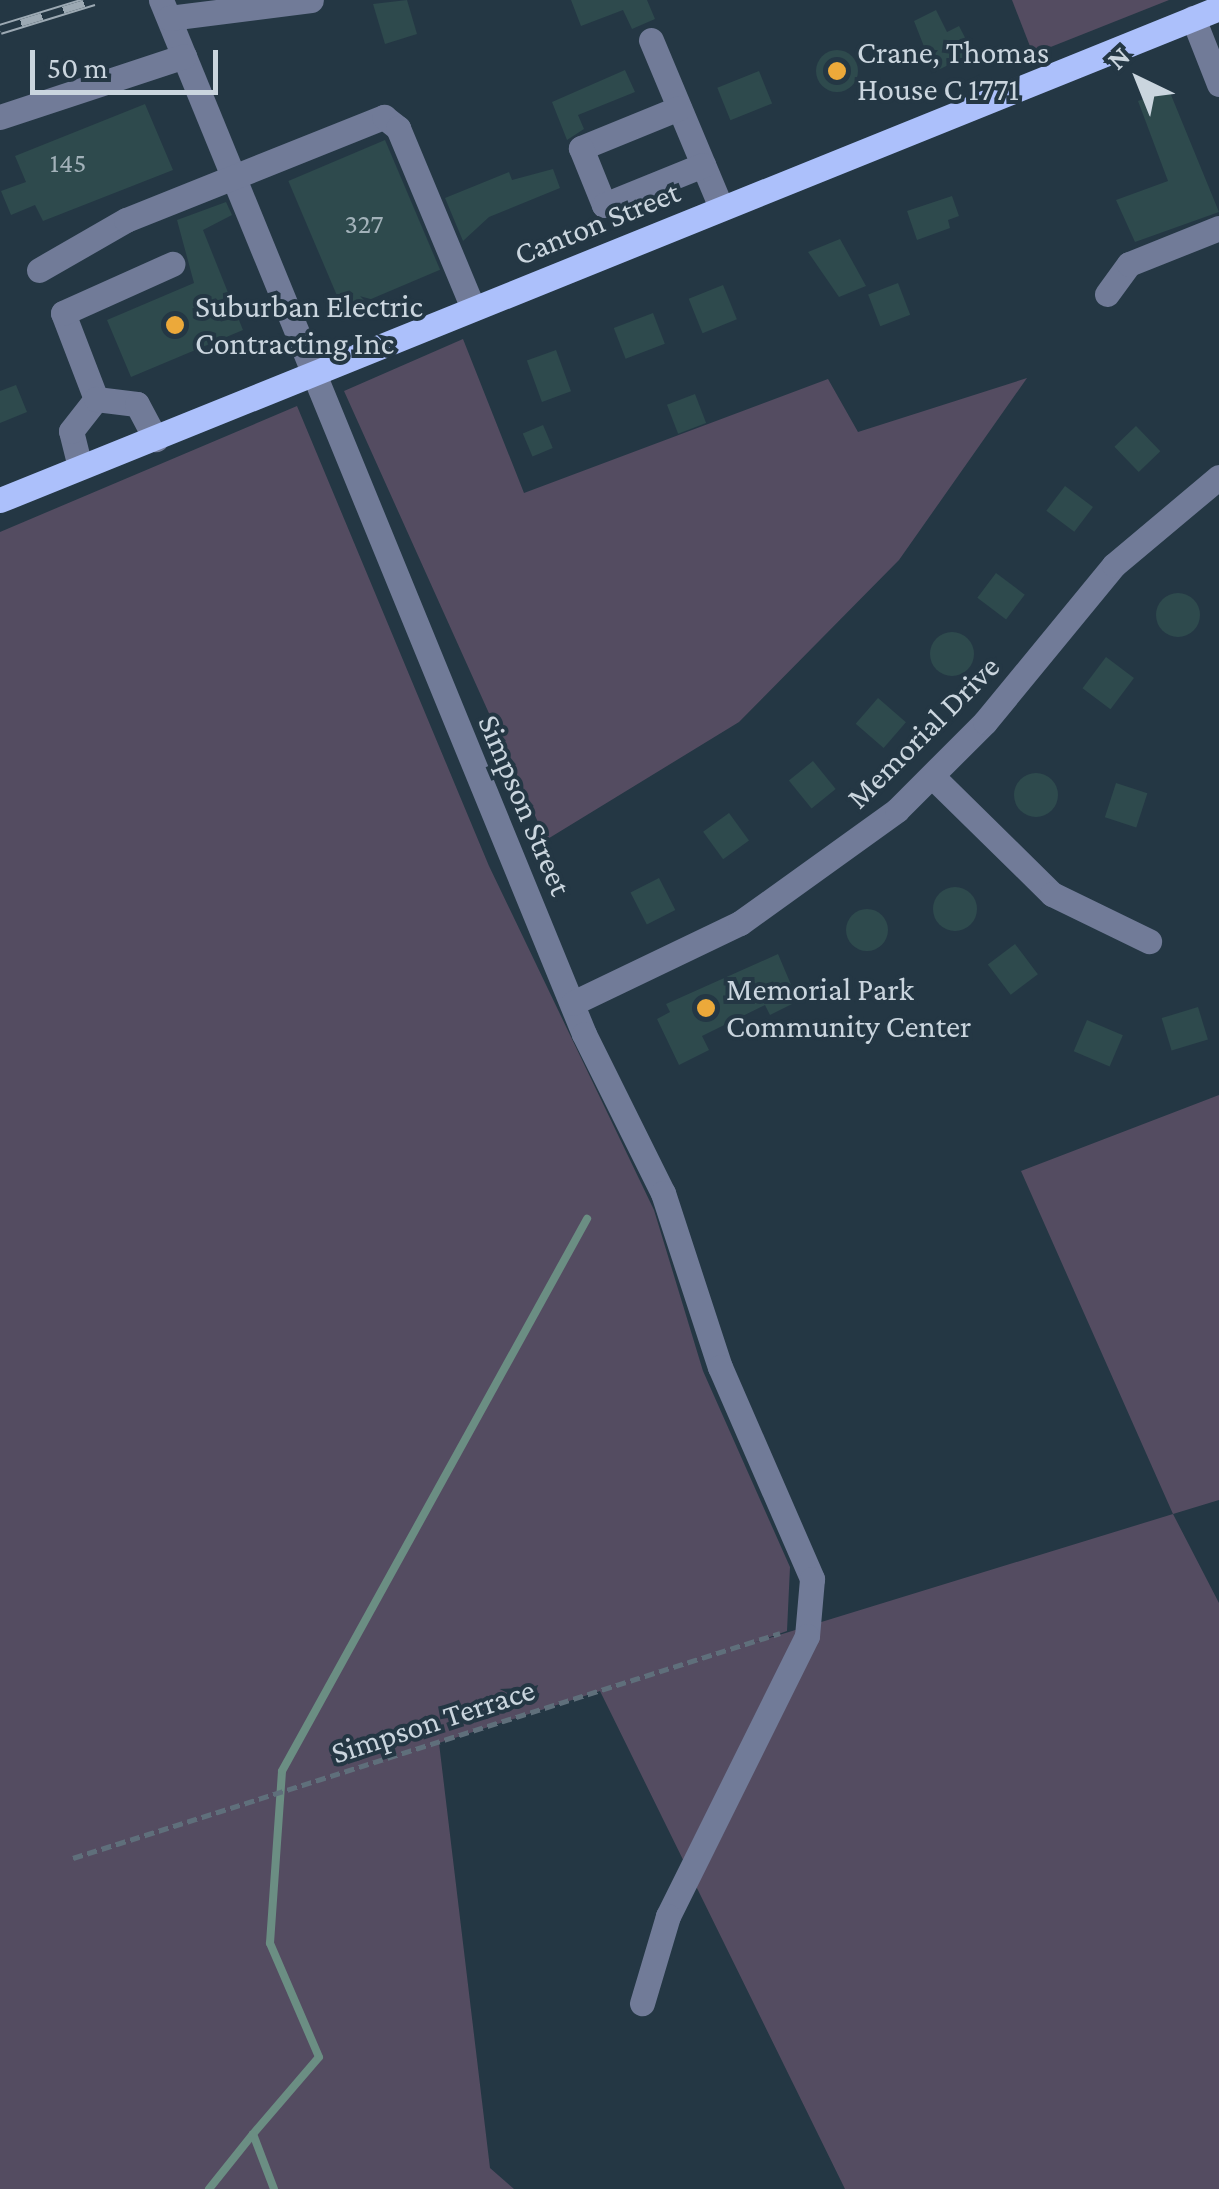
<!DOCTYPE html>
<html>
<head>
<meta charset="utf-8">
<style>
	body { margin:0 }
	#map { position:relative; width:1219px; height:2189px; overflow:hidden; background:#243744; font-family:"Crimson Pro",serif }
	div>[style] { position:absolute }
	.green>* { inset:0; background:#544c61 }
	.stream>* { height:8px; margin:-4px; padding:0 4px; transform-origin:4px; border-radius:4px; background:#6b8e83 }
	.building>* { inset:0; background:#2e4a4d; transform-origin:0 0 }
	.round { border-radius:50% }
	.path>* { height:5px; margin-top:-2.5px; transform-origin:0; background:repeating-linear-gradient(90deg,#5f6f7b 0 10px,transparent 0 15px) }
	.minor>* { height:25px; margin:-12.5px; padding:0 12.5px; transform-origin:12.5px; border-radius:12.5px; background:#717b98 }
	.major>* { height:25px; margin:-12.5px; padding:0 12.5px; transform-origin:12.5px; border-radius:12.5px; background:#acc0fb }
	.rail>* { height:11px; margin-top:-5.5px; transform-origin:0; background:repeating-linear-gradient(90deg,#243744 0 22px,#9ca9b3 0 44px); box-sizing:border-box; border-block:2px solid #9ca9b3 }
	.dots>* { width:28px; height:28px; translate:-50% -50%; box-sizing:border-box; border:5px solid #243744; border-radius:50% }
	span { translate:-50% -50%; white-space:nowrap; text-align:center; line-height:1.15; -webkit-text-stroke:8px #243744; paint-order:stroke }
	.number-label { font-size:28px; color:#a3b2ba }
	.number-label span { -webkit-text-stroke-width:0 }
	.poi-label { font-size:32px; color:#cad5de }
	.left { translate:0 -50%; text-align:left }
	.street-label { font-size:32px; color:#cad5de }
	.north { position:absolute; left:1089px; top:30px; width:100px; height:100px; -webkit-text-stroke:8px #243744; paint-order:stroke; rotate:317deg; font-size:28px; font-weight:700; line-height:40px; text-align:center; color:#cad5de }
	.north::after { content:''; display:block; margin:auto; width:35px; height:45px; background:#cad5de; clip-path:polygon(50% 0,100% 100%,50% 72%,0 100%) }
	.scale { position:absolute; left:30px; top:50px; width:188px; height:45px; box-sizing:border-box; border:5px solid #cad5de; border-top:0; padding-left:12px; font-size:30px; line-height:35px; white-space:nowrap; color:#cad5de; -webkit-text-stroke:8px #243744; paint-order:stroke }
</style>
</head>
<body>
<div id="map">
	<div class="green">
		<i style="clip-path:polygon(1012px 0,1169px 0,1033px 54px)"></i>
		<i style="clip-path:polygon(463px 339px,524px 493px,828px 379px,858px 432px,1027px 378px,899px 560px,739px 722px,546px 840px,344px 391px)"></i>
		<i style="clip-path:polygon(297px 406px,489px 866px,654px 1210px,703px 1371px,790px 1567px,787px 1631px,753px 1643px,1173px 1514px,1021px 1171px,1219px 1095px,1219px 1500px,1173px 1514px,1219px 1603px,1219px 2189px,845px 2189px,600px 1691px,439px 1743px,490px 2168px,514px 2189px,0 2189px,0 532px)"></i>
	</div>
	<div class="stream">
		<i style="left:253px;top:2134px;width:101px;rotate:-49.4deg"></i>
		<i style="left:319px;top:2057px;width:124px;rotate:-113.3deg"></i>
		<i style="left:270px;top:1943px;width:172px;rotate:-86deg"></i>
		<i style="left:282px;top:1771px;width:631px;rotate:-61.08deg"></i>
		<i style="left:209px;top:2189px;width:70px;rotate:-51.3deg"></i>
		<i style="left:253px;top:2134px;width:59px;rotate:69.1deg"></i>
	</div>
	<div class="building">
		<i style="clip-path:polygon(407px 0,417px 34px,385px 44px,373px 4px)"></i>
		<i style="clip-path:polygon(571px 0,647px 0,655px 19px,632px 29px,623px 10px,581px 26px)"></i>
		<i style="clip-path:polygon(936px 10px,947px 32px,959px 26px,973px 53px,934px 72px,914px 21px)"></i>
		<i class="round" style="left:816px;top:50px;width:42px;height:42px"></i>
		<i style="clip-path:polygon(625px 70px,635px 92px,578px 115px,584px 129px,567px 140px,552px 102px)"></i>
		<i style="left:759px;top:71px;width:35px;height:45px;rotate:68deg"></i>
		<i style="clip-path:polygon(1169px 90px,1219px 212px,1135px 242px,1116px 200px,1168px 181px,1138px 101px)"></i>
		<i style="clip-path:polygon(145px 104px,173px 170px,43px 221px,35px 205px,11px 215px,1px 191px,26px 182px,15px 156px)"></i>
		<i style="left:385px;top:140px;width:141px;height:105px;rotate:67deg"></i>
		<i style="clip-path:polygon(553px 169px,560px 188px,489px 217px,463px 241px,445px 198px,509px 172px,512px 180px)"></i>
		<i style="clip-path:polygon(952px 196px,959px 216px,948px 220px,950px 228px,917px 240px,907px 211px)"></i>
		<i style="clip-path:polygon(226px 202px,232px 215px,203px 230px,243px 330px,131px 377px,107px 320px,194px 283px,177px 220px)"></i>
		<i style="clip-path:polygon(840px 239px,866px 286px,839px 297px,808px 252px)"></i>
		<i style="left:898px;top:283px;width:34px;height:32px;rotate:69deg"></i>
		<i style="left:723px;top:285px;width:37px;height:37px;rotate:68deg"></i>
		<i style="left:653px;top:313px;width:33px;height:42px;rotate:69deg"></i>
		<i style="left:556px;top:350px;width:44px;height:31px;rotate:70deg"></i>
		<i style="clip-path:polygon(16px 385px,27px 412px,0 423px,0 391px)"></i>
		<i style="left:695px;top:394px;width:31px;height:30px;rotate:69deg"></i>
		<i style="left:543px;top:425px;width:25px;height:22px;rotate:67deg"></i>
		<i style="left:1136px;top:426px;width:35px;height:30px;rotate:46deg"></i>
		<i style="left:1065px;top:486px;width:35px;height:31px;rotate:37deg"></i>
		<i style="left:996px;top:573px;width:36px;height:31px;rotate:37deg"></i>
		<i class="round" style="left:1156px;top:593px;width:44px;height:44px"></i>
		<i class="round" style="left:930px;top:632px;width:44px;height:44px"></i>
		<i style="left:1106px;top:657px;width:35px;height:39px;rotate:37deg"></i>
		<i style="left:878px;top:698px;width:37px;height:34px;rotate:41deg"></i>
		<i style="left:813px;top:761px;width:36px;height:31px;rotate:51deg"></i>
		<i class="round" style="left:1014px;top:773px;width:44px;height:44px"></i>
		<i style="left:1116px;top:783px;width:33px;height:36px;rotate:18deg"></i>
		<i style="left:729px;top:813px;width:34px;height:32px;rotate:54deg"></i>
		<i style="left:659px;top:878px;width:36px;height:32px;rotate:63deg"></i>
		<i class="round" style="left:933px;top:887px;width:44px;height:44px"></i>
		<i class="round" style="left:846px;top:909px;width:42px;height:42px"></i>
		<i style="left:1015px;top:944px;width:38px;height:34px;rotate:53deg"></i>
		<i style="clip-path:polygon(778px 954px,798px 1001px,770px 1015px,765px 1005px,702px 1036px,709px 1050px,679px 1065px,657px 1019px,670px 1012px,666px 1004px)"></i>
		<i style="left:1198px;top:1007px;width:34px;height:38px;rotate:73deg"></i>
		<i style="left:1087px;top:1020px;width:39px;height:34px;rotate:23deg"></i>
	</div>
	<div class="path">
		<i style="left:73px;top:1858px;width:742px;rotate:-17.65deg"></i>
	</div>
	<div class="minor">
		<i style="left:161px;top:0;width:1117px;rotate:67.75deg"></i>
		<i style="left:584px;top:1034px;width:178px;rotate:63.6deg"></i>
		<i style="left:663px;top:1193px;width:183px;rotate:71.9deg"></i>
		<i style="left:720px;top:1367px;width:231px;rotate:66.5deg"></i>
		<i style="left:812px;top:1579px;width:57px;rotate:95deg"></i>
		<i style="left:807px;top:1636px;width:313px;rotate:116.4deg"></i>
		<i style="left:668px;top:1916px;width:91px;rotate:106.6deg"></i>
		<i style="left:169px;top:18px;width:143px;rotate:-7.2deg"></i>
		<i style="left:1193px;top:18px;width:71px;rotate:68.5deg"></i>
		<i style="left:651px;top:40px;width:181px;rotate:67.3deg"></i>
		<i style="left:679px;top:108px;width:106px;rotate:157.8deg"></i>
		<i style="left:581px;top:148px;width:61px;rotate:68deg"></i>
		<i style="left:604px;top:205px;width:107px;rotate:-22deg"></i>
		<i style="left:0;top:117px;width:194px;rotate:-18.3deg"></i>
		<i style="left:39px;top:270px;width:100px;rotate:-29.9deg"></i>
		<i style="left:126px;top:220px;width:278px;rotate:-21.8deg"></i>
		<i style="left:384px;top:117px;width:18px;rotate:38deg"></i>
		<i style="left:398px;top:128px;width:195px;rotate:67.4deg"></i>
		<i style="left:1107px;top:294px;width:37px;rotate:-54deg"></i>
		<i style="left:1129px;top:264px;width:97px;rotate:-21.8deg"></i>
		<i style="left:96px;top:399px;width:92px;rotate:-111deg"></i>
		<i style="left:63px;top:313px;width:120px;rotate:-24.2deg"></i>
		<i style="left:80px;top:467px;width:37px;rotate:-104deg"></i>
		<i style="left:71px;top:431px;width:41px;rotate:-52deg"></i>
		<i style="left:96px;top:399px;width:41px;rotate:7deg"></i>
		<i style="left:137px;top:404px;width:40px;rotate:62deg"></i>
		<i style="left:933px;top:777px;width:167px;rotate:44.5deg"></i>
		<i style="left:1052px;top:894px;width:108px;rotate:25.9deg"></i>
		<i style="left:573px;top:1003px;width:185px;rotate:-25.6deg"></i>
		<i style="left:740px;top:923px;width:193px;rotate:-35.7deg"></i>
		<i style="left:897px;top:810px;width:124px;rotate:-45deg"></i>
		<i style="left:985px;top:722px;width:203px;rotate:-50.6deg"></i>
		<i style="left:1114px;top:565px;width:137px;rotate:-40deg"></i>
	</div>
	<div class="major">
		<i style="left:0;top:500px;width:1315px;rotate:-21.98deg"></i>
	</div>
	<div class="rail">
		<i style="left:0;top:29px;width:98px;rotate:-17.1deg"></i>
	</div>
	<div class="dots">
		<i style="left:837px;top:71px;background:#eca93a"></i>
		<i style="left:175px;top:325px;background:#eca93a"></i>
		<i style="left:706px;top:1008px;background:#eca93a"></i>
	</div>
	<div class="number-label">
		<span style="left:68px;top:163px">145</span>
		<span style="left:364px;top:224px">327</span>
	</div>
	<div class="poi-label">
		<span class="left" style="left:857px;top:71px">Crane, Thomas<br>House C 1771</span>
		<span class="left" style="left:195px;top:325px">Suburban Electric<br>Contracting Inc</span>
		<span class="left" style="left:726px;top:1008px">Memorial Park<br>Community Center</span>
	</div>
	<div class="street-label">
		<span style="left:597px;top:223px;rotate:-22deg">Canton Street</span>
		<span style="left:923px;top:732px;rotate:-45deg">Memorial Drive</span>
		<span style="left:525px;top:805px;rotate:67deg">Simpson Street</span>
		<span style="left:433px;top:1721px;rotate:-18deg">Simpson Terrace</span>
	</div>
	<div class="north">N</div>
	<div class="scale">50 m</div>
</div>
</body>
</html>
